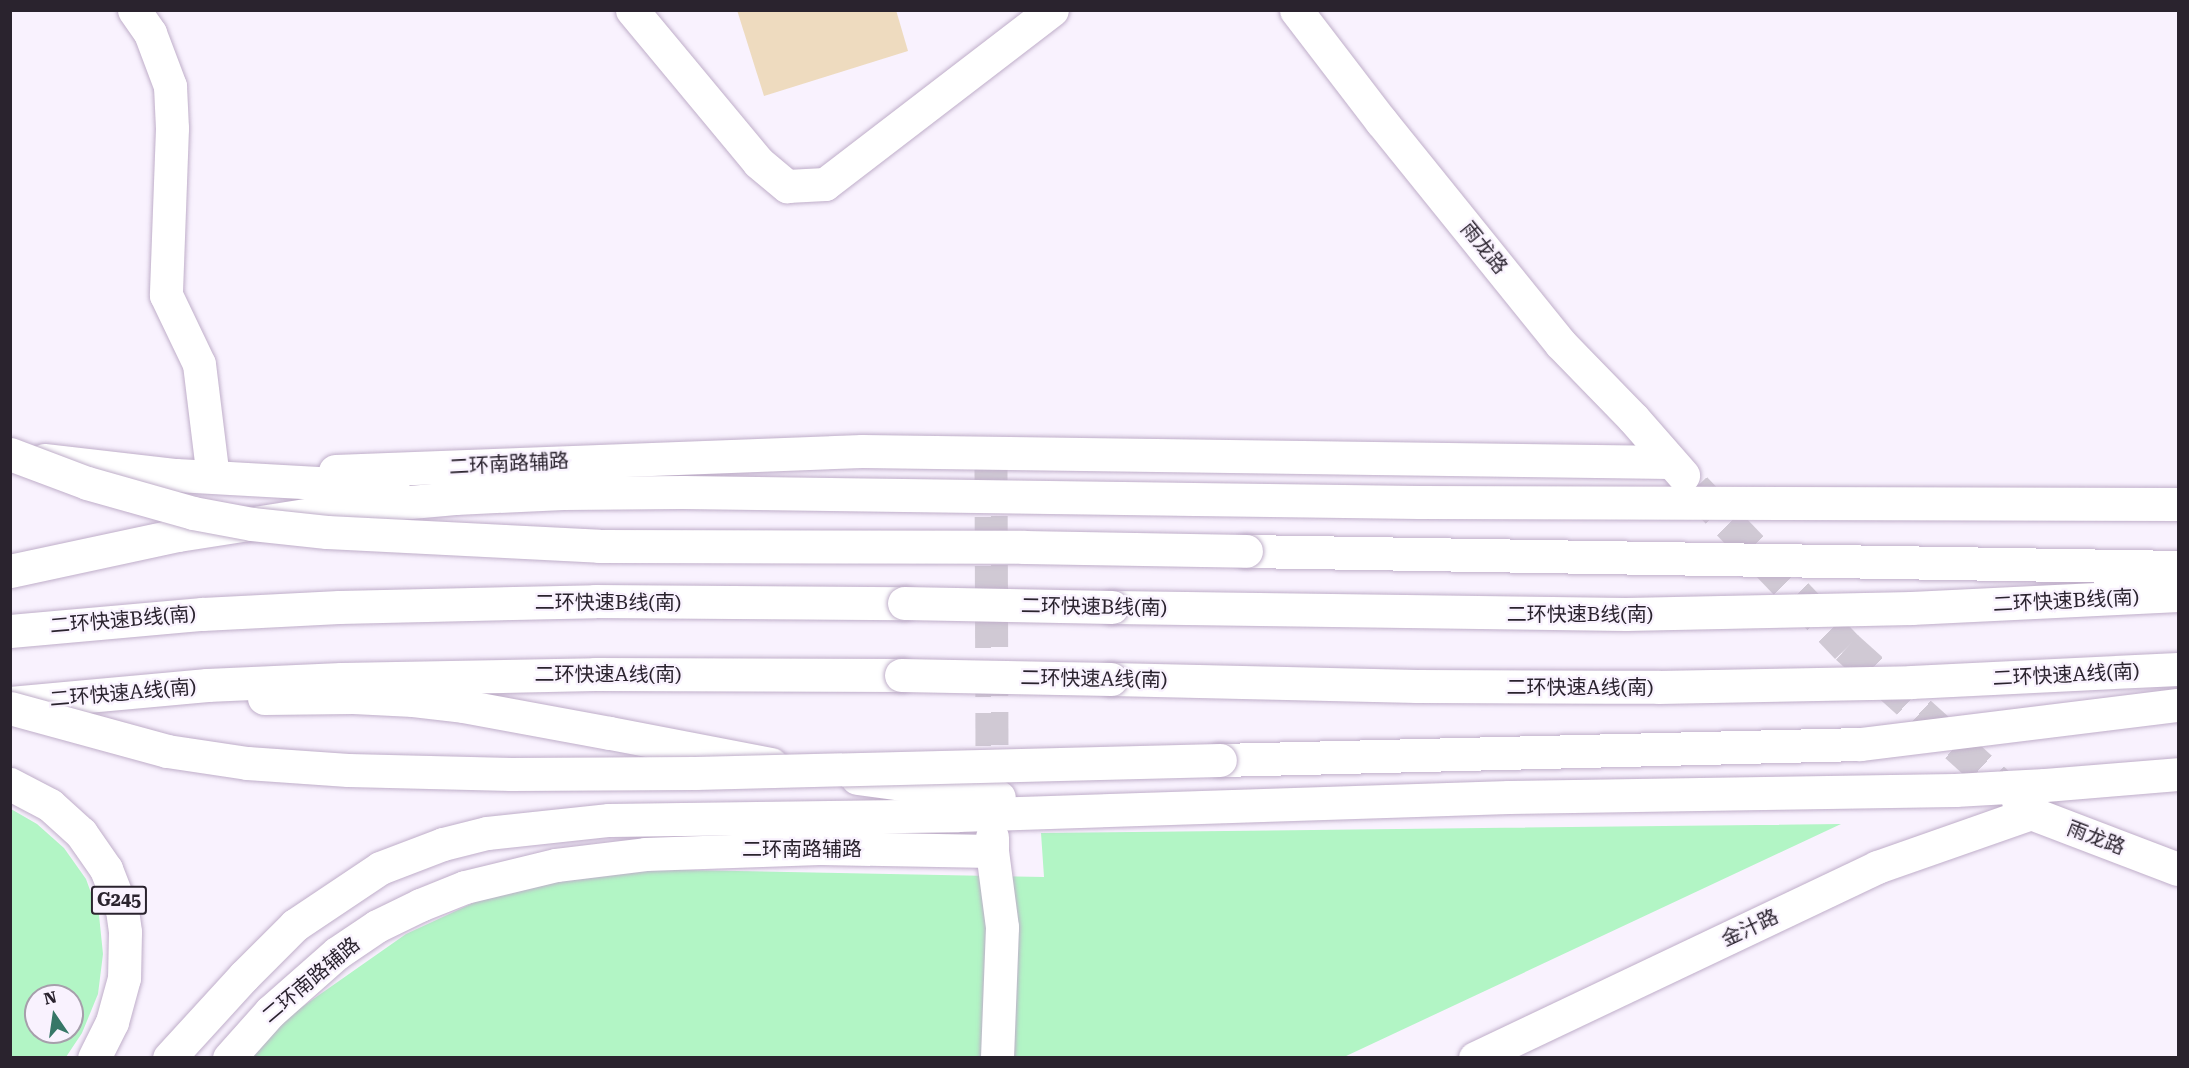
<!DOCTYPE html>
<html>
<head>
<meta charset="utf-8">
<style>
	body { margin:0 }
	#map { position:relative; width:2189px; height:1068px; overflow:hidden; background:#f9f2fe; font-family:"Roboto Serif","Noto Sans SC",serif }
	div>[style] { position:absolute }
	.green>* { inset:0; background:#b2f5c5 }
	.building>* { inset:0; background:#eedbbf }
	.street-tunnel>* { height:33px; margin-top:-16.5px; transform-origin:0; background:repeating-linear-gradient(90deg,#d0c9d4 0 33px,transparent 0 49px) }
	.secondary-tunnel>* { height:33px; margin-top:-16.5px; transform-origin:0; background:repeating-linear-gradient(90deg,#d0c9d4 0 33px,transparent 0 49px) }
	.roads { filter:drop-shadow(0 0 2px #bfaec9) drop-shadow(0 0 2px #bfaec9) }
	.street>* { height:33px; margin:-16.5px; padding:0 16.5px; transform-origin:16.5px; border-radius:16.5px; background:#fff }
	.secondary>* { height:33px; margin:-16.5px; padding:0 16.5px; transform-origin:16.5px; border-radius:16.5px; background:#fff }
	.primary>* { height:33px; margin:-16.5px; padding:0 16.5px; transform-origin:16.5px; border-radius:16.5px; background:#fff }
	.highway>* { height:33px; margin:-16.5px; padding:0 16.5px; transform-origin:16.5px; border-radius:16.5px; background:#fff }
	.bridges { filter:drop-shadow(0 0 2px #bfaec9) drop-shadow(0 0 2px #bfaec9) }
	.highway-bridge>* { height:33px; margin:-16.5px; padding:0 16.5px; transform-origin:16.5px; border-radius:16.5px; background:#fff }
	span { translate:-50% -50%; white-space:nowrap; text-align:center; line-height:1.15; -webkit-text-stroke:4.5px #f9f2fe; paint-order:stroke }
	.shield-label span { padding:2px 4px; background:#f9f2fe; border:2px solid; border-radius:4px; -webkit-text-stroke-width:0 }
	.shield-label { font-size:18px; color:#2a232e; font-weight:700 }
	.street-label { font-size:20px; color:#2a232e }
	.frame { position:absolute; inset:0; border:12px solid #2a232e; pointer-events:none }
	.north { position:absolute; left:24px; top:984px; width:60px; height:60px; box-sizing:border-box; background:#f9f2fe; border:2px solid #a69fab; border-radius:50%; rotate:347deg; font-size:16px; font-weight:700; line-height:24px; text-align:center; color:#2a232e }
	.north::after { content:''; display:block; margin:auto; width:21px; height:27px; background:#377767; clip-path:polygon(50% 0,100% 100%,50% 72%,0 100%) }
</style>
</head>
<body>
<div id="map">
	<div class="green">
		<i style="clip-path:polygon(evenodd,11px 809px,37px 824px,64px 848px,86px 879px,99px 915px,103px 954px,98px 994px,82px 1033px,66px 1057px,11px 1057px,11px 809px,36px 996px,72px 996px,72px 1032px,36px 1032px,36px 996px)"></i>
		<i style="clip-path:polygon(1841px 824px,1344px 1057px,251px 1058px,282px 1021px,406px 934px,499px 891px,632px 869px,1044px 877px,1041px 833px)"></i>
	</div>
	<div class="building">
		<i style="clip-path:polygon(737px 10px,896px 10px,908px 51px,764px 96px)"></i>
	</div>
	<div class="street-tunnel">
		<i style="left:991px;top:467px;width:327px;rotate:89.8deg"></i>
	</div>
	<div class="secondary-tunnel">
		<i style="left:1695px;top:488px;width:220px;rotate:46.3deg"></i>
		<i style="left:1847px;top:647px;width:230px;rotate:42deg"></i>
	</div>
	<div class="roads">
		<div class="street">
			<i style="left:134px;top:10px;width:28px;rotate:55deg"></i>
			<i style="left:150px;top:33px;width:57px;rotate:69.3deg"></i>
			<i style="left:170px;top:86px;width:42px;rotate:87.3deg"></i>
			<i style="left:172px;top:128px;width:167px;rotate:92.1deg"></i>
			<i style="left:166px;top:295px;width:76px;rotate:64.4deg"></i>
			<i style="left:199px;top:364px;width:107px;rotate:83deg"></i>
			<i style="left:632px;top:10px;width:197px;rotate:50.3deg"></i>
			<i style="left:758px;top:162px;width:38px;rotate:40deg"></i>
			<i style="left:787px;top:186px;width:38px;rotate:-3deg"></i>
			<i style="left:825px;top:184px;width:286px;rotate:-37.5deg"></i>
			<i style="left:335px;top:471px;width:527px;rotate:-2.17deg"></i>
			<i style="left:862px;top:451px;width:808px;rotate:0.78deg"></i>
			<i style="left:229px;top:1058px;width:62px;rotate:-48.3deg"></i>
			<i style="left:270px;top:1012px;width:89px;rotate:-41.4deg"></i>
			<i style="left:337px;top:953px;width:48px;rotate:-34deg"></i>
			<i style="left:377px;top:926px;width:48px;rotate:-26deg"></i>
			<i style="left:420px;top:905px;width:48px;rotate:-21.8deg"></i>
			<i style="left:465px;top:887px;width:94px;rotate:-13.6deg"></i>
			<i style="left:556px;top:865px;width:90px;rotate:-7deg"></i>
			<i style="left:645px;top:854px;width:175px;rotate:-2deg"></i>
			<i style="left:820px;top:848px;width:172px;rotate:1deg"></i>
			<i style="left:992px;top:851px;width:14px;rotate:-90deg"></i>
		</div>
		<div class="secondary">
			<i style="left:1296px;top:10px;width:140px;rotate:52.6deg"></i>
			<i style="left:1381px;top:121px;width:285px;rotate:51.1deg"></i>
			<i style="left:1560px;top:343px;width:105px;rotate:45.8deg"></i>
			<i style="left:1633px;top:418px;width:76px;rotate:48.7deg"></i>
			<i style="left:2018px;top:801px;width:18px;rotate:43deg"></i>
			<i style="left:2031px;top:813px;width:157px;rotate:20.9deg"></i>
			<i style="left:992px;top:851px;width:77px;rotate:82.5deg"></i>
			<i style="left:1002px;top:927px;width:131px;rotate:92.2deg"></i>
			<i style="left:1475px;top:1058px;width:445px;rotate:-25.4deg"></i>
			<i style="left:1877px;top:867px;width:163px;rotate:-19.3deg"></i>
		</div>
		<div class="primary">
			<i style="left:44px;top:460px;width:133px;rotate:6.5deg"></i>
			<i style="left:176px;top:475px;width:217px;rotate:3.2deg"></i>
			<i style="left:10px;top:571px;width:172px;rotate:-12.1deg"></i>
			<i style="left:178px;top:535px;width:180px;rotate:-8.9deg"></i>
			<i style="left:356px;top:507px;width:99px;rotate:-5.2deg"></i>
			<i style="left:455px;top:498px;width:108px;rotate:-2.7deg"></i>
			<i style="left:563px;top:493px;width:120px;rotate:-0.5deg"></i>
			<i style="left:264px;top:698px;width:89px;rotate:-0.6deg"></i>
			<i style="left:353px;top:697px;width:60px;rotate:2.9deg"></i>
			<i style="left:413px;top:700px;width:50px;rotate:6.8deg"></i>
			<i style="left:463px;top:706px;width:149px;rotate:10.4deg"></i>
			<i style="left:10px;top:784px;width:45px;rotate:27.7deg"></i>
			<i style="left:50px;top:805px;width:42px;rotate:42.1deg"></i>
			<i style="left:81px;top:833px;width:44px;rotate:55.2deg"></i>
			<i style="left:106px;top:869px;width:44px;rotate:68.7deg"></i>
			<i style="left:122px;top:910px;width:22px;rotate:82deg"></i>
			<i style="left:125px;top:932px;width:46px;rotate:91.2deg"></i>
			<i style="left:124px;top:978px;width:46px;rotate:105.3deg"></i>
			<i style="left:112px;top:1022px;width:40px;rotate:116.6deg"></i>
			<i style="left:169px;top:1058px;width:111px;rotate:-47.6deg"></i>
			<i style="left:244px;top:976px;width:72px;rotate:-45deg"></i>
			<i style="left:295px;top:925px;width:102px;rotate:-33.8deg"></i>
			<i style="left:380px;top:868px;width:67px;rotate:-20.9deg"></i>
			<i style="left:443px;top:844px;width:45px;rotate:-14deg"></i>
			<i style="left:487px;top:833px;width:123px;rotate:-6.1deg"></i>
		</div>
		<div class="highway">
			<i style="left:683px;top:492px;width:736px;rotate:0.78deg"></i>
			<i style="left:1419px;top:502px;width:759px;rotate:0.15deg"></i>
			<i style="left:1246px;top:551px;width:932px;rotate:0.98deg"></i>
			<i style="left:1112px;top:607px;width:514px;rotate:0.78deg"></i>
			<i style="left:1626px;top:614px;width:286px;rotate:-1.2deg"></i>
			<i style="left:1912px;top:608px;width:266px;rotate:-2.8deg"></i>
			<i style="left:10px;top:631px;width:193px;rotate:-5.1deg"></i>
			<i style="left:202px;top:614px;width:137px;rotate:-2.9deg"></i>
			<i style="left:339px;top:607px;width:256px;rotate:-1.3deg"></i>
			<i style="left:595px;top:601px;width:309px;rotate:0.4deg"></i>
			<i style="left:1111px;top:679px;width:306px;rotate:1.3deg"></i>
			<i style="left:1417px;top:686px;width:241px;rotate:0.2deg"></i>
			<i style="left:1658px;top:687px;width:253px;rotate:-1.1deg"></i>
			<i style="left:1911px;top:682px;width:267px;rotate:-2.8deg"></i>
			<i style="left:10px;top:703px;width:198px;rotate:-5.2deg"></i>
			<i style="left:207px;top:685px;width:134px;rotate:-2.6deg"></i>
			<i style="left:341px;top:679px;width:254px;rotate:-1.1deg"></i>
			<i style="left:595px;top:674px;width:306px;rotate:0.2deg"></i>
			<i style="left:610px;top:733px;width:164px;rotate:10.9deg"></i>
			<i style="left:1220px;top:760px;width:640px;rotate:-1.43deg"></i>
			<i style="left:1860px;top:744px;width:320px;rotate:-7deg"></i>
			<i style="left:857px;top:778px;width:143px;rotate:7.6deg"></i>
			<i style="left:609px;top:820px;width:349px;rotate:-0.8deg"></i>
			<i style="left:958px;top:815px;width:551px;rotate:-1.87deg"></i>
			<i style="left:1509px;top:797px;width:446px;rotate:-0.9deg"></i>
			<i style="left:1955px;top:790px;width:90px;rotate:-3.2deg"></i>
			<i style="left:2045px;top:785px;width:133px;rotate:-4.7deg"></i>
		</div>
	</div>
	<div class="bridges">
		<div class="highway-bridge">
			<i style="left:10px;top:454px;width:82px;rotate:20.6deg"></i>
			<i style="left:87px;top:483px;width:110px;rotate:15.8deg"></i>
			<i style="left:193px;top:513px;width:60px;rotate:10.6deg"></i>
			<i style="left:252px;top:524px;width:75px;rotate:6.1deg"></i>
			<i style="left:327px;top:532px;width:272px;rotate:2.9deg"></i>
			<i style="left:599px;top:546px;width:425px;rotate:0.1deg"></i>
			<i style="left:1024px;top:547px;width:222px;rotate:1deg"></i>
			<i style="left:904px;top:603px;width:208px;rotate:1.1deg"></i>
			<i style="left:901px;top:675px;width:210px;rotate:1.1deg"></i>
			<i style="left:10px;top:708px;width:163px;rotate:15.3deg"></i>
			<i style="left:167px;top:751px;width:81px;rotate:8.5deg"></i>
			<i style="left:247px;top:763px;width:101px;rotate:4deg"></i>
			<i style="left:348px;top:770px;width:163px;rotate:1.4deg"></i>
			<i style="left:511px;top:774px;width:184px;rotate:-0.3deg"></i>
			<i style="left:695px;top:773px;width:525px;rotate:-1.42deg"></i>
		</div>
	</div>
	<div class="shield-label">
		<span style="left:119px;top:900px">G245</span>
	</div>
	<div class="street-label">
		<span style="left:1484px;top:248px;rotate:51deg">雨龙路</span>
		<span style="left:509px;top:464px;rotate:-3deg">二环南路辅路</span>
		<span style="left:2066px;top:601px;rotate:-3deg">二环快速B线(南)</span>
		<span style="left:608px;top:602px">二环快速B线(南)</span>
		<span style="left:1094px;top:607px;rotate:1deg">二环快速B线(南)</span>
		<span style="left:1580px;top:614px">二环快速B线(南)</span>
		<span style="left:123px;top:620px;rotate:-5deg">二环快速B线(南)</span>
		<span style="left:608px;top:674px">二环快速A线(南)</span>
		<span style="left:2066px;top:675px;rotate:-3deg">二环快速A线(南)</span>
		<span style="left:1094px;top:679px;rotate:1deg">二环快速A线(南)</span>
		<span style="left:1580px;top:687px">二环快速A线(南)</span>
		<span style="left:123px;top:693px;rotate:-5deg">二环快速A线(南)</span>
		<span style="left:2096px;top:838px;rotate:21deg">雨龙路</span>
		<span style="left:802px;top:849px">二环南路辅路</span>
		<span style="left:1750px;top:928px;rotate:-25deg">金汁路</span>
		<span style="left:311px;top:980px;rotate:-40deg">二环南路辅路</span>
	</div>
	<div class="frame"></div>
	<div class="north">N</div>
</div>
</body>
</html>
